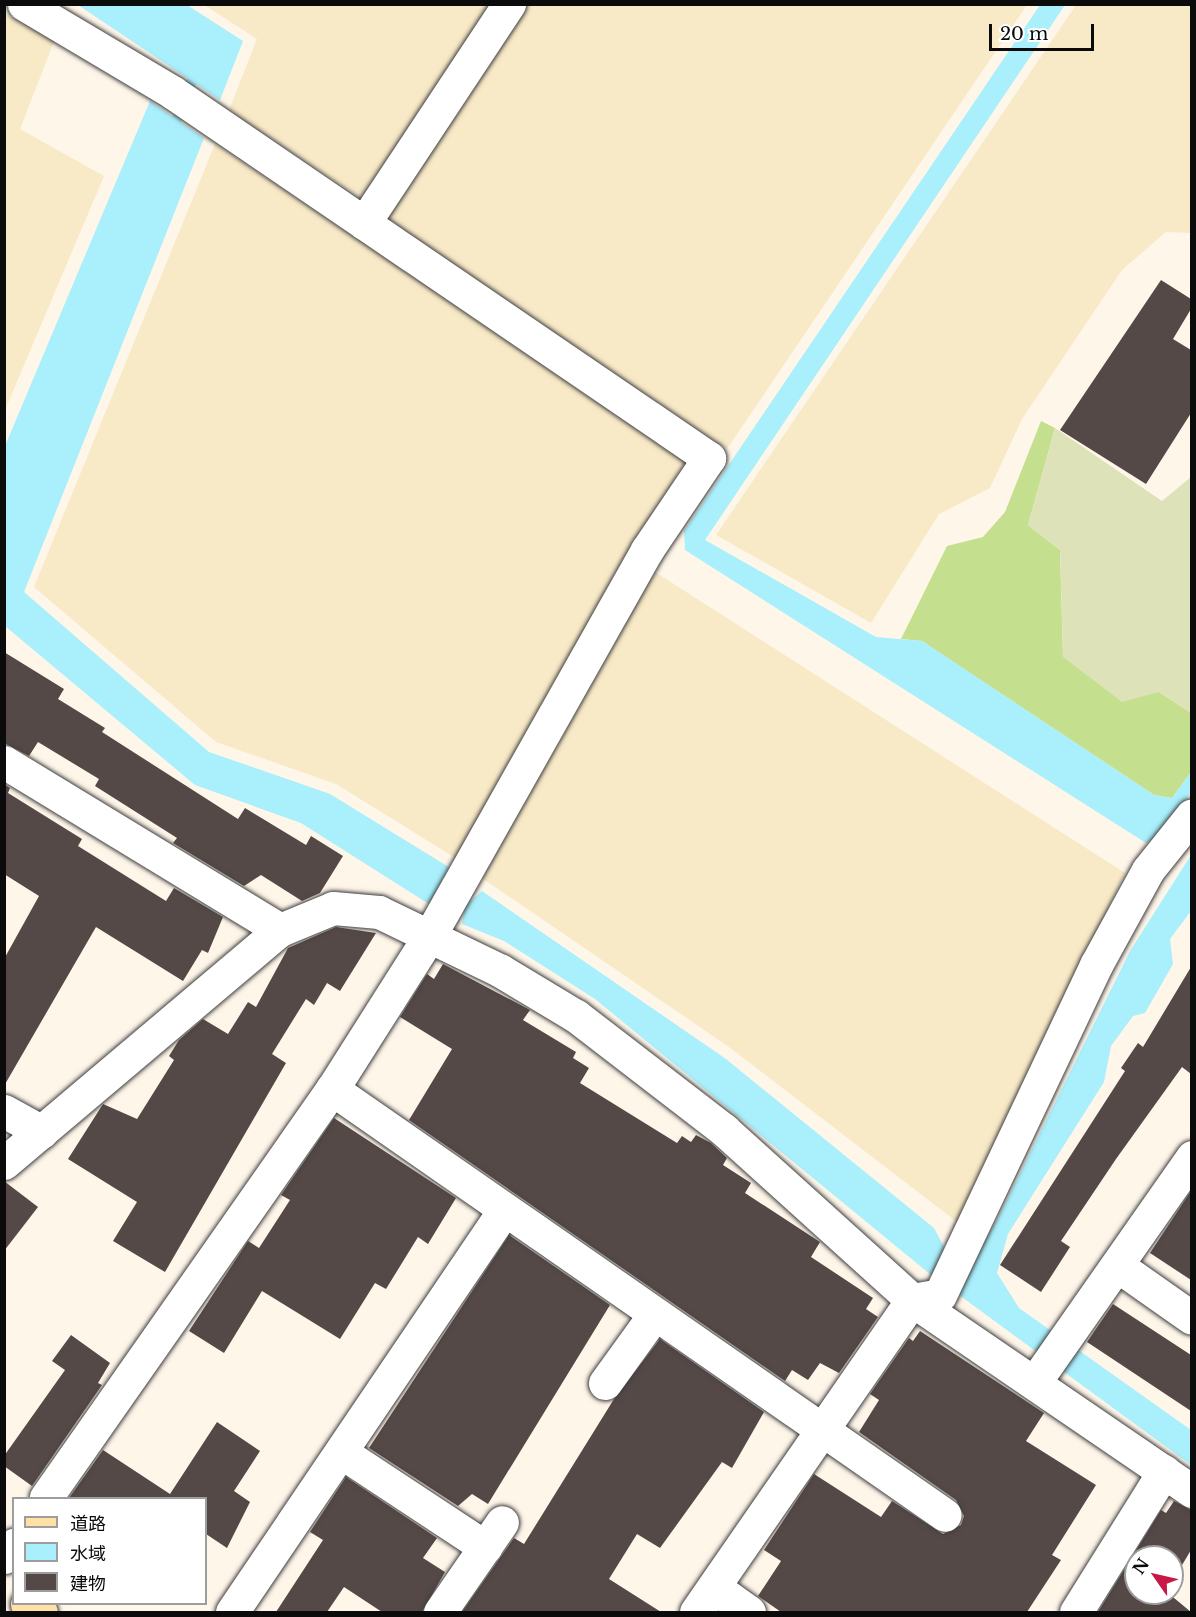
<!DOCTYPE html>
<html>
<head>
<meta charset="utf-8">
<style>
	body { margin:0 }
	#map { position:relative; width:1196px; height:1617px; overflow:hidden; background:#fff6ea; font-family:"Libre Baskerville","Noto Sans JP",serif }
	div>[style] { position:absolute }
	.farmland>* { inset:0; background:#f8e9c7 }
	.forest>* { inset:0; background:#c4df8e }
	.cemetery>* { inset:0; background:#dee2b9 }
	.water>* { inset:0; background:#a9effc }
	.stream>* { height:10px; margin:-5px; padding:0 5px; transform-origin:5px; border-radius:5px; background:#a9effc }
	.building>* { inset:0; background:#554947 }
	.roads { filter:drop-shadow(0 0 2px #3e3e3e) drop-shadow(0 0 2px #3e3e3e) }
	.minor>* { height:33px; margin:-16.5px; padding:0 16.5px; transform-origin:16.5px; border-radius:16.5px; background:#fff }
	.secondary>* { height:33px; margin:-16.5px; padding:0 16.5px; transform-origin:16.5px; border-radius:16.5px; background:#ffe1a5 }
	span { translate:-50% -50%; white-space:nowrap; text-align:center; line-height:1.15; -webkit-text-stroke:6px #fff; paint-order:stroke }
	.frame { position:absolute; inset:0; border:6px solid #0b0b0b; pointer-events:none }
	.legend { position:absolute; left:12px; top:1497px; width:195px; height:108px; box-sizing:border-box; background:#fff; border:2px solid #9d9d9d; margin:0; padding:8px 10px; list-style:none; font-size:18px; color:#0b0b0b }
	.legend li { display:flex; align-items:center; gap:12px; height:30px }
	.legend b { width:30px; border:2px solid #9d9d9d }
	.north { position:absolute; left:1124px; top:1545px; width:60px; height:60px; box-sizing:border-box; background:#fff; border:2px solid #9d9d9d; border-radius:50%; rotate:304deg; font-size:16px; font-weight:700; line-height:24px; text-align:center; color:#0b0b0b }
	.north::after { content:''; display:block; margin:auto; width:21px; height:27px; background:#c71847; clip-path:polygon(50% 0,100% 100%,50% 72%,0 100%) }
	.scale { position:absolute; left:989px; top:24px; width:105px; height:27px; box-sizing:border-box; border:3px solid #0b0b0b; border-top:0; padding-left:8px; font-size:18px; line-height:21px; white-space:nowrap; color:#0b0b0b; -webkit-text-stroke:4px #fff; paint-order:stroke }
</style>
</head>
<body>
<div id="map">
	<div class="farmland">
		<i style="clip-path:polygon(204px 5px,492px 5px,361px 198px,229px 110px,257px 39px)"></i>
		<i style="clip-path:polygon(529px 5px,1027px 5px,727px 449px,385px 218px)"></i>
		<i style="clip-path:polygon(1076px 5px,1191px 5px,1191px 233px,1166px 232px,1122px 270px,1022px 419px,990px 488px,939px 514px,871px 623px,716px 535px)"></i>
		<i style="clip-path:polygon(5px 14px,55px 39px,20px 129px,104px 176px,5px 410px)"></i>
		<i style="clip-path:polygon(215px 144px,687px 460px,630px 548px,457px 859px,336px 784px,216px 742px,34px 587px)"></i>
		<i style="clip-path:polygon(655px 572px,1125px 873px,957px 1222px,729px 1047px,482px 878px)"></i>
	</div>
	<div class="forest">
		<i style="clip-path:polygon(1041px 421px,1055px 428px,1028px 525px,1060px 550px,1063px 657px,1159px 692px,1191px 713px,1191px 772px,1172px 798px,1154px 795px,922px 641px,901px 639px,947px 546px,983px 537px,1005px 512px)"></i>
	</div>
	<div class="cemetery">
		<i style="clip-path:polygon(1055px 428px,1162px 501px,1191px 477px,1191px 713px,1159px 692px,1122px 702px,1063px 657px,1060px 550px,1028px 525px)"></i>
	</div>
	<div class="water">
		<i style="clip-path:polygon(78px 5px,187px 5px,243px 41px,220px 100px)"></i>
		<i style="clip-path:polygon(1040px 5px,1065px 5px,705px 540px,876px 637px,922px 641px,1154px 795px,1172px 798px,1191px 772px,1191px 792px,1167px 830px,1146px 843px,685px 550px,684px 531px)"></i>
		<i style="clip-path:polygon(150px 101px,204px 138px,24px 592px,209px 752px,330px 794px,452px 869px,432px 906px,301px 823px,195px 785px,5px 626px,5px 446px)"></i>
		<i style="clip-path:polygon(1191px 855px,1191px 911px,1170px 939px,1173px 964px,1145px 1013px,1133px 1016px,1111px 1046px,1104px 1082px,1008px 1234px,997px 1273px,1019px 1308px,1191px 1430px,1191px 1465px,955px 1292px,997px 1220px,1130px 951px)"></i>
		<i style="clip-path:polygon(482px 891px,726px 1059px,934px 1228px,949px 1256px,936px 1279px,595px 999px,504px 941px,462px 924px,465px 906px)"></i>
	</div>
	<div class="stream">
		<i style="left:172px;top:131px;width:68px;rotate:-68.4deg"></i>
	</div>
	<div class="building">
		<i style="clip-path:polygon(1161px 280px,1191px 299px,1191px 309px,1173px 339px,1191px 350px,1191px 413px,1146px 484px,1060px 430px)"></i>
		<i style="clip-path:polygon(4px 652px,64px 689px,58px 699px,105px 728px,102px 732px,238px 819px,245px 808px,306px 845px,311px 836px,343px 856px,320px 893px,302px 901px,261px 875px,244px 886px,173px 843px,177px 838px,95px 786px,99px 779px,38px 742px,29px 756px,4px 743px)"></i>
		<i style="clip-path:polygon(4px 784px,10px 788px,8px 793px,82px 839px,78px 846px,166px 901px,174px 888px,223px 917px,208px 953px,202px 950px,183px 981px,96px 927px,4px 1086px,4px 959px,39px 896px,4px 874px)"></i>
		<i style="clip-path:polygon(336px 927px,376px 933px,340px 991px,327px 983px,314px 1005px,306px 999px,272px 1054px,286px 1063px,165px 1272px,113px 1241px,137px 1202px,68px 1159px,103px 1104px,137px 1119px,174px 1060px,169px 1056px,179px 1040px,203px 1019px,228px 1034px,248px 1002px,256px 1007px,288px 948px)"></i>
		<i style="clip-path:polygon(443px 964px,530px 1010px,523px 1020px,576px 1052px,573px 1058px,589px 1068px,580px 1083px,677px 1143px,682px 1136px,691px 1142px,696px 1135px,711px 1143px,727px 1158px,723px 1165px,751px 1183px,745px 1193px,820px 1242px,811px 1257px,873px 1298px,866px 1309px,878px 1317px,839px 1373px,820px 1363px,808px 1380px,792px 1370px,785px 1381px,409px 1120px,452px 1049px,400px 1017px,427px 974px,434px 979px)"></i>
		<i style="clip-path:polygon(1191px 967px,1191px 1074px,1182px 1067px,1116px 1159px,1061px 1241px,1070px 1247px,1041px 1292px,1000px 1265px,1125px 1071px,1121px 1068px,1138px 1043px,1143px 1047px)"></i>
		<i style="clip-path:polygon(334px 1118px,456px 1198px,428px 1244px,418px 1237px,386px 1289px,375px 1283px,340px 1339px,262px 1291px,224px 1353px,189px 1331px,248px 1241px,259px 1248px,290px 1200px,281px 1195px)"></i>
		<i style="clip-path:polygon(4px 1181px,38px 1207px,4px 1251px)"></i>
		<i style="clip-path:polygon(1191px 1191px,1191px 1280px,1150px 1253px)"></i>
		<i style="clip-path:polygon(509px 1235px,610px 1305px,488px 1504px,472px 1494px,458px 1506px,369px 1448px)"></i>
		<i style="clip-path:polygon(1113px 1304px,1191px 1355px,1191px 1411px,1087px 1342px)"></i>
		<i style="clip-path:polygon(920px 1331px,1044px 1413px,1026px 1441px,1096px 1485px,1052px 1555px,1061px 1560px,1027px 1612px,781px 1612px,758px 1596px,781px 1561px,764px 1550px,814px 1474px,881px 1517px,892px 1501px,943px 1534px,961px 1525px,964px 1516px,956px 1500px,859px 1432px,879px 1400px,870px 1394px,909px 1338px,913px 1341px)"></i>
		<i style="clip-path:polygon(71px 1335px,110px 1363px,98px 1383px,102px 1385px,32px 1486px,4px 1466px,4px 1456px,65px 1370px,52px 1361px)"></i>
		<i style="clip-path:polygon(660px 1339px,764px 1412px,732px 1468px,722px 1462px,660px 1548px,637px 1534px,609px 1579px,661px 1612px,462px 1612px,514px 1538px,524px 1544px,614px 1399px)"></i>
		<i style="clip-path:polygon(217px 1422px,260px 1451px,234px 1491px,250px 1502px,227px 1548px,206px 1534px,206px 1498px,69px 1498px,103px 1450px,170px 1494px)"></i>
		<i style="clip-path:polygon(346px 1477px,437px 1538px,423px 1558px,445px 1572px,422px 1612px,382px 1612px,344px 1587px,327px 1612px,276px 1612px,323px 1540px,310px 1532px)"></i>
		<i style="clip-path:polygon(1174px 1501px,1191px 1510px,1191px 1550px,1172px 1582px,1172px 1557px,1136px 1557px,1136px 1593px,1168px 1593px,1191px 1612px,1098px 1612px,1161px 1510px,1166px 1513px)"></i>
	</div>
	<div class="roads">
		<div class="minor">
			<i style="left:24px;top:4px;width:172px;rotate:30.7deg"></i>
			<i style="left:172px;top:92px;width:650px;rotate:34.28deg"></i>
			<i style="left:709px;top:458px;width:111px;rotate:124deg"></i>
			<i style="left:647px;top:550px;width:446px;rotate:119.4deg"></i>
			<i style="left:428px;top:938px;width:179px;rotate:122.4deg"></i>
			<i style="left:332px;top:1089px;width:499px;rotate:125deg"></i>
			<i style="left:364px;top:223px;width:263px;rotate:-56.5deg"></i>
			<i style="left:4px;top:762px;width:323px;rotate:31.3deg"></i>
			<i style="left:332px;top:1089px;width:746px;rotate:34.8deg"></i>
			<i style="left:4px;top:1111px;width:43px;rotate:28.9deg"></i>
			<i style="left:4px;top:1163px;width:361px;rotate:-40.2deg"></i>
			<i style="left:280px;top:930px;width:57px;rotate:-22.5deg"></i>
			<i style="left:333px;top:908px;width:46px;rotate:5deg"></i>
			<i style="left:379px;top:912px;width:136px;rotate:25.8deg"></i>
			<i style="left:501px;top:971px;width:87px;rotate:31deg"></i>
			<i style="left:576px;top:1016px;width:187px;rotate:37.6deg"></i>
			<i style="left:724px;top:1130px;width:253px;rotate:42.1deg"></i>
			<i style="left:912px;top:1300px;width:339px;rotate:34.3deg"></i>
			<i style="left:1118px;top:1266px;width:90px;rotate:35.1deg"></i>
			<i style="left:605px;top:1383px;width:84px;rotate:-54.2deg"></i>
			<i style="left:1034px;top:1383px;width:276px;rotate:-55deg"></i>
			<i style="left:341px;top:1452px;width:173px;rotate:33.4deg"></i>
			<i style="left:4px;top:1557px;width:16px;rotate:-50deg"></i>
			<i style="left:714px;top:1587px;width:43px;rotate:35.5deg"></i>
			<i style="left:232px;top:1612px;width:484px;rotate:-55.9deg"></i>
			<i style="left:440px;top:1612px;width:109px;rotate:-55.4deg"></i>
			<i style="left:696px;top:1612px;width:379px;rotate:-55.3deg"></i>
			<i style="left:912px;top:1300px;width:28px;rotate:-10deg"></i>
			<i style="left:940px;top:1295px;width:365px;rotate:-64.7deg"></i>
			<i style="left:1096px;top:965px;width:108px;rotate:-61.3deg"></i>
			<i style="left:1148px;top:870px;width:70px;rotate:-51.3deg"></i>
			<i style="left:1076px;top:1612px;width:166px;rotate:-58deg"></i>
		</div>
		<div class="secondary">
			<i style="left:27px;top:1604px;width:16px;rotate:30deg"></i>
		</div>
	</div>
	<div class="frame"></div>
	<ul class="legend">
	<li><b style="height:8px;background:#ffe1a5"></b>道路</li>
	<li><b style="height:16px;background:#a9effc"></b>水域</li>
	<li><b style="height:16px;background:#554947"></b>建物</li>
	</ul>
	<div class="north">N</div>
	<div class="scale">20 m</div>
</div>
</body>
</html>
